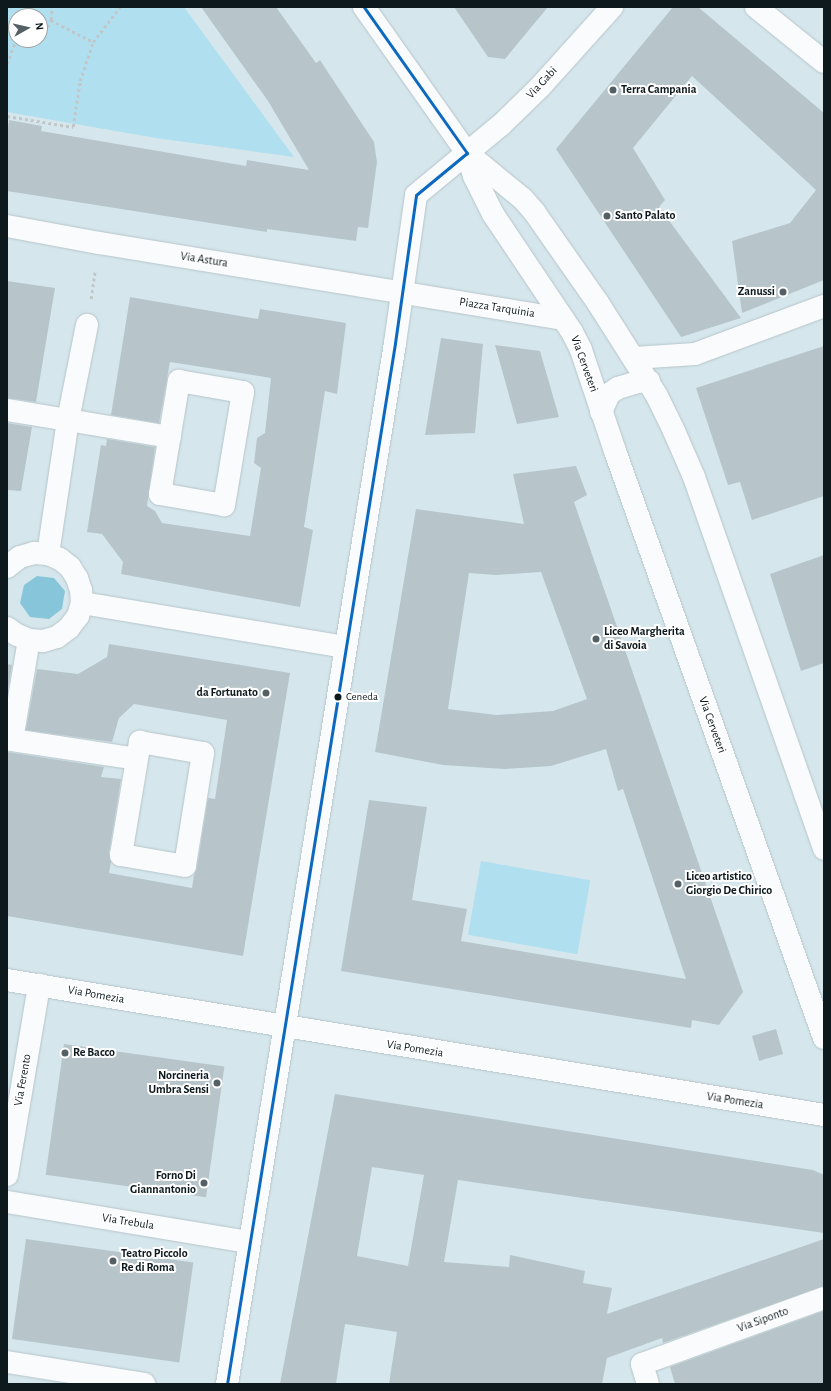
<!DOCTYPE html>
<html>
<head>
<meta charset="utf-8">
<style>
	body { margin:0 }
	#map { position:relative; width:831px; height:1391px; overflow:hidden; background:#d5e7ed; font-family:"Alegreya Sans",sans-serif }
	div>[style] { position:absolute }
	.green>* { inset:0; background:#b0dfef; transform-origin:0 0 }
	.water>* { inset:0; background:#87c6da }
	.building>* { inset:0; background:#b7c5ca; transform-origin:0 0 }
	.path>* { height:2.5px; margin-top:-1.25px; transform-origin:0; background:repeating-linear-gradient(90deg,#c1c7c9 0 3px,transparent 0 6px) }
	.roads { filter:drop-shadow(0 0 1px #b7c4c9) drop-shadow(0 0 1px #b7c4c9) }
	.minor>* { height:22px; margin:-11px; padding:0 11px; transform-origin:11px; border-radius:11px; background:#f9fbfc }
	.major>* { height:22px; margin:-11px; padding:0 11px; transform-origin:11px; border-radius:11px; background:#f9fbfc }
	.bus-1>* { height:3px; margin:-1.5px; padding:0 1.5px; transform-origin:1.5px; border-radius:1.5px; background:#0c69bf }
	.dots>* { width:11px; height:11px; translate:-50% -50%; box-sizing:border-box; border:2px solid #fff; border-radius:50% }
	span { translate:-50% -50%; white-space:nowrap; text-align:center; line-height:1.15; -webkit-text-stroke:4px #fff; paint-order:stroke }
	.bus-label { font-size:11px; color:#0d191d }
	.left { translate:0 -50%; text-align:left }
	.street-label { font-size:12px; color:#0d191d }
	.poi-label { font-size:12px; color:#0d191d; font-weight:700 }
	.right { translate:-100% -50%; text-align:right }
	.frame { position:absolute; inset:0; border:8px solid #0d191d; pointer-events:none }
	.north { position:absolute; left:8px; top:8px; width:40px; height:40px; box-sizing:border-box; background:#fff; border:1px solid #9ea3a5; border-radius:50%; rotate:82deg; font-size:11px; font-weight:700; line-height:16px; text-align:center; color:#0d191d }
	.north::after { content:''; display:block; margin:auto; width:14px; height:18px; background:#536166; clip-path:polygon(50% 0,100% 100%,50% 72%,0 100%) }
</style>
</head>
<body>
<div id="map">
	<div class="green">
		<i style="clip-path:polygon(evenodd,7px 7px,184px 7px,294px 157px,156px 138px,7px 112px,7px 7px,16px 16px,40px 16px,40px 40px,16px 40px,16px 16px)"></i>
		<i style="left:481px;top:861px;width:111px;height:75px;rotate:10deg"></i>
	</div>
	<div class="water">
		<i style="clip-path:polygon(37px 576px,54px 578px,65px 591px,62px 609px,49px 619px,30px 617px,20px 603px,24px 585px)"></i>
	</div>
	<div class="building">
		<i style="clip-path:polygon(201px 7px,276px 7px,316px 63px,320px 60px,374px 142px,377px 162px,368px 228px,358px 227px,356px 241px,267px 229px,267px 232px,7px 191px,7px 134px,9px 120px,42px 126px,41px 131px,246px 166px,247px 160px,309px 170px,268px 101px)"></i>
		<i style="clip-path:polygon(454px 7px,548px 7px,505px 59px,488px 57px)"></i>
		<i style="clip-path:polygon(673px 7px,698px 7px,824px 113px,824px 280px,742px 313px,732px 241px,790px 223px,816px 190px,692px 76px,633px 148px,665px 200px,659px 207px,741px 318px,681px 337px,556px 149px)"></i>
		<i style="clip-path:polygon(7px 281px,55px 288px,36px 402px,7px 398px)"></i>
		<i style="clip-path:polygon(130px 297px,258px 319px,260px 309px,346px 323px,337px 394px,325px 391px,304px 527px,313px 530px,300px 607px,121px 574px,123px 562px,102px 534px,87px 532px,101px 445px,106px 446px,107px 439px,155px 447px,147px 506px,155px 511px,162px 523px,250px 536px,261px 468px,254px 463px,257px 438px,265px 433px,271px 378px,170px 362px,159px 423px,111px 415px)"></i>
		<i style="clip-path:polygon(441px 338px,483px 344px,475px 433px,425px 435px)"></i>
		<i style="clip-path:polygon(495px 345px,540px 351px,559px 417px,517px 424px)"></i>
		<i style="clip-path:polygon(824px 346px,824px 496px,752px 520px,740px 482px,728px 485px,696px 388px)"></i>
		<i style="clip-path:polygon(7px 423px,32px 427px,21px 491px,7px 490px)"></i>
		<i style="clip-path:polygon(evenodd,576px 466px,587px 495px,574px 502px,743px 992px,719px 1025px,692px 1020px,691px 1028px,341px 971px,369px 800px,427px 807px,412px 900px,467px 909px,461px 941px,686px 979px,623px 789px,618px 791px,606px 749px,551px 766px,505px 769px,443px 765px,375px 752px,416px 509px,524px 524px,513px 474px,576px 466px,541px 572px,587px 699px,553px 711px,496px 715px,448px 709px,469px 573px,496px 575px,541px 572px)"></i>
		<i style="clip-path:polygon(824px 555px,824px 663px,801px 671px,770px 574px)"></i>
		<i style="clip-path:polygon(109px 644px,290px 673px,243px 956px,7px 916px,7px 752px,104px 767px,101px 777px,121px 779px,109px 853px,111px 862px,109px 873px,192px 888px,194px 875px,197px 868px,208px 798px,215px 799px,227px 720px,134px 704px,119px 718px,112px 742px,26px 730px,37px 669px,78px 674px,107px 657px)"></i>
		<i style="clip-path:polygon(7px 664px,12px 665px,7px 695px)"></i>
		<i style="left:776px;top:1029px;width:26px;height:25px;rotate:74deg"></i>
		<i style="left:64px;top:1044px;width:162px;height:132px;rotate:8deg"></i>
		<i style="clip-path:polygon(evenodd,335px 1094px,813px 1170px,824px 1175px,824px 1233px,458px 1180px,444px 1262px,509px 1267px,510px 1255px,585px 1271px,583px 1283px,612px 1288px,607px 1314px,824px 1239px,824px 1286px,663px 1343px,662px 1338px,607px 1358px,602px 1384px,389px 1384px,397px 1332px,345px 1324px,336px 1384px,280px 1384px,335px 1094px,372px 1167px,424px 1175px,408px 1266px,357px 1256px,372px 1167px)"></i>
		<i style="left:26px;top:1239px;width:169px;height:101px;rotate:8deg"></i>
		<i style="clip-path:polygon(824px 1311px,824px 1384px,675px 1384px,670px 1367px)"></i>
	</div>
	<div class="path">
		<i style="left:51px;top:20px;width:47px;rotate:27.6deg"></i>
		<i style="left:93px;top:42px;width:44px;rotate:-52.4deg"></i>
		<i style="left:7px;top:24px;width:13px;rotate:45deg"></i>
		<i style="left:40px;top:33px;width:9px;rotate:-41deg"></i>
		<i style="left:47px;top:27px;width:8px;rotate:-60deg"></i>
		<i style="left:51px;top:20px;width:13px;rotate:-86deg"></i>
		<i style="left:7px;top:64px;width:27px;rotate:-70deg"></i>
		<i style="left:7px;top:116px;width:67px;rotate:9.5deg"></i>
		<i style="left:73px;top:127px;width:47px;rotate:-81.3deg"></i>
		<i style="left:80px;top:81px;width:41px;rotate:-71.6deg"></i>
		<i style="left:91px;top:299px;width:27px;rotate:-82deg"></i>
	</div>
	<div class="roads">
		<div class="minor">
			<i style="left:756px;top:7px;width:87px;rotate:39deg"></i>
			<i style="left:7px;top:226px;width:94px;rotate:10.5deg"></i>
			<i style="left:99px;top:243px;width:470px;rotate:9.3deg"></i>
			<i style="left:634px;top:358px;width:61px;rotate:-3.8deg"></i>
			<i style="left:695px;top:354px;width:138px;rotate:-20.4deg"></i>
			<i style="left:179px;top:381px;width:65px;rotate:9.8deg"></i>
			<i style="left:243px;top:392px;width:115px;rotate:99.5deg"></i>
			<i style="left:224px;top:505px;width:65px;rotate:-170.2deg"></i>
			<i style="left:160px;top:494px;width:115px;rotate:-80.5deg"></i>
			<i style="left:7px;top:410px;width:165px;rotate:9.4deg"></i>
			<i style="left:601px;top:412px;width:20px;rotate:-66deg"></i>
			<i style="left:609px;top:394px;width:11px;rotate:-34deg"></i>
			<i style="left:618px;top:388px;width:21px;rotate:-17deg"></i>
			<i style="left:638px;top:382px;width:11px;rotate:-5deg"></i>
			<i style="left:48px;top:554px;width:135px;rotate:-81.5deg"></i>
			<i style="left:68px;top:420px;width:97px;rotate:-78.7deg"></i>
			<i style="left:7px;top:567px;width:16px;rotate:-38deg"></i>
			<i style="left:20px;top:557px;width:15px;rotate:-16deg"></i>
			<i style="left:34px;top:553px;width:14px;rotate:4deg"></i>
			<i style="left:48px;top:554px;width:13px;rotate:23deg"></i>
			<i style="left:60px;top:559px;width:13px;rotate:39deg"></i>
			<i style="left:70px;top:567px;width:13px;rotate:58deg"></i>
			<i style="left:77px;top:578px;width:13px;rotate:72deg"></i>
			<i style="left:81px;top:590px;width:13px;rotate:86deg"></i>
			<i style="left:82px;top:603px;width:14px;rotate:107deg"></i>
			<i style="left:78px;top:616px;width:15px;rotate:127deg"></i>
			<i style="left:69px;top:628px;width:15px;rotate:143deg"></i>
			<i style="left:57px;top:637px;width:15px;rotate:164deg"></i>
			<i style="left:43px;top:641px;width:14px;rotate:-176deg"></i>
			<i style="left:29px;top:640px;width:13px;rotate:-157deg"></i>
			<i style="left:17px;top:635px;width:12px;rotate:-145deg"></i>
			<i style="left:82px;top:603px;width:267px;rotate:9.5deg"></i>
			<i style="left:7px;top:739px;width:5px;rotate:11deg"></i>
			<i style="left:12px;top:740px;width:101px;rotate:-80.4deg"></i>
			<i style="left:12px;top:740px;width:126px;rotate:8.6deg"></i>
			<i style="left:140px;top:742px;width:64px;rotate:9.9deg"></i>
			<i style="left:203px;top:753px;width:114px;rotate:99.1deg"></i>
			<i style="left:185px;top:866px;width:65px;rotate:-170.2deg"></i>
			<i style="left:121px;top:855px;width:115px;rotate:-80.5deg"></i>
			<i style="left:7px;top:980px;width:828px;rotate:9.38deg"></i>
			<i style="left:7px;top:1175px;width:193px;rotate:-80.4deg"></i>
			<i style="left:7px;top:1202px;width:245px;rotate:9.4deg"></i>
			<i style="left:7px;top:1362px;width:139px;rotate:9.1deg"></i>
			<i style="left:227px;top:1384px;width:1054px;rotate:-80.83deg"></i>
			<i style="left:395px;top:343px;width:149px;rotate:-81.9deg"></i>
			<i style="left:416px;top:195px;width:110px;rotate:-39.5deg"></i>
			<i style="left:501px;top:125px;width:54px;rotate:-44.3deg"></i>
			<i style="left:540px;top:87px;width:108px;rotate:-48deg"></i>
			<i style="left:648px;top:1384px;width:21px;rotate:-107deg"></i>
			<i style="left:642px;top:1364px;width:194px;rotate:-19.9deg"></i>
		</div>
		<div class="major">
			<i style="left:364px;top:7px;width:179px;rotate:54.8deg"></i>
			<i style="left:467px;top:153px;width:72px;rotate:39.4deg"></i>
			<i style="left:523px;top:199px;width:18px;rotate:49deg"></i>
			<i style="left:535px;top:213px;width:110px;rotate:55deg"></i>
			<i style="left:598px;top:303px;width:110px;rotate:57.6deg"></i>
			<i style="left:657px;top:396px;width:39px;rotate:64deg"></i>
			<i style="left:674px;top:431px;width:50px;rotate:66.5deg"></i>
			<i style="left:694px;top:477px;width:394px;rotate:70.7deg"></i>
			<i style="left:467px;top:153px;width:24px;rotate:73deg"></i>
			<i style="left:474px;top:176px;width:42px;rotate:63.4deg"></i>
			<i style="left:493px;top:214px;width:142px;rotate:56.2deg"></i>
			<i style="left:572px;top:332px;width:20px;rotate:63deg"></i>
			<i style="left:581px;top:350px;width:107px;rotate:71.4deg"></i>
			<i style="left:615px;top:451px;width:623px;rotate:70.4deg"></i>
		</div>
	</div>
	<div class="bus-1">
		<i style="left:364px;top:7px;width:179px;rotate:54.8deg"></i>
		<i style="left:227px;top:1384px;width:1054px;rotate:-80.83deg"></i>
		<i style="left:395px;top:343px;width:149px;rotate:-81.9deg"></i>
		<i style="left:416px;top:195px;width:66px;rotate:-39.5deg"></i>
	</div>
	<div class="dots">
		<i style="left:613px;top:90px;background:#536166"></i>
		<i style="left:607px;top:216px;background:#536166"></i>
		<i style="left:783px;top:292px;background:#536166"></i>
		<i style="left:596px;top:639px;background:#536166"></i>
		<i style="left:266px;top:693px;background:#536166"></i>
		<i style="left:338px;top:697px;background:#0d191d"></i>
		<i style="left:678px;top:884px;background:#536166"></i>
		<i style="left:65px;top:1053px;background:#536166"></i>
		<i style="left:217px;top:1083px;background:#536166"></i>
		<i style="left:204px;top:1183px;background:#536166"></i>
		<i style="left:113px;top:1261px;background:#536166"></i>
	</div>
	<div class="bus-label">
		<span class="left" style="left:346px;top:697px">Ceneda</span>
	</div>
	<div class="street-label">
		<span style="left:542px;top:83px;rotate:-47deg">Via Gabi</span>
		<span style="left:204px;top:260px;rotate:9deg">Via Astura</span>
		<span style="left:497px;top:308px;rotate:9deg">Piazza Tarquinia</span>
		<span style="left:584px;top:364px;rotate:70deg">Via Cerveteri</span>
		<span style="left:712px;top:725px;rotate:70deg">Via Cerveteri</span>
		<span style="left:96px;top:995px;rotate:10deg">Via Pomezia</span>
		<span style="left:415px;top:1049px;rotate:9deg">Via Pomezia</span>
		<span style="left:23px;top:1080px;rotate:-80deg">Via Ferento</span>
		<span style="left:735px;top:1101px;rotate:9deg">Via Pomezia</span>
		<span style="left:128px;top:1222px;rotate:9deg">Via Trebula</span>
		<span style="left:763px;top:1320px;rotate:-20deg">Via Siponto</span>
	</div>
	<div class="poi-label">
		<span class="left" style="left:621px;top:90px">Terra Campania</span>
		<span class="left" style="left:615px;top:216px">Santo Palato</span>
		<span class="right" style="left:775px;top:292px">Zanussi</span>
		<span class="left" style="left:604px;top:639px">Liceo Margherita<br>di Savoia</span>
		<span class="right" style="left:258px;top:693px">da Fortunato</span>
		<span class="left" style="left:686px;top:884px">Liceo artistico<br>Giorgio De Chirico</span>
		<span class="left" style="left:73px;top:1053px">Re Bacco</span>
		<span class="right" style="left:209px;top:1083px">Norcineria<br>Umbra Sensi</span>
		<span class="right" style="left:196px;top:1183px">Forno Di<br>Giannantonio</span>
		<span class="left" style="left:121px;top:1261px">Teatro Piccolo<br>Re di Roma</span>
	</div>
	<div class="frame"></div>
	<div class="north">N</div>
</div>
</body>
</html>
